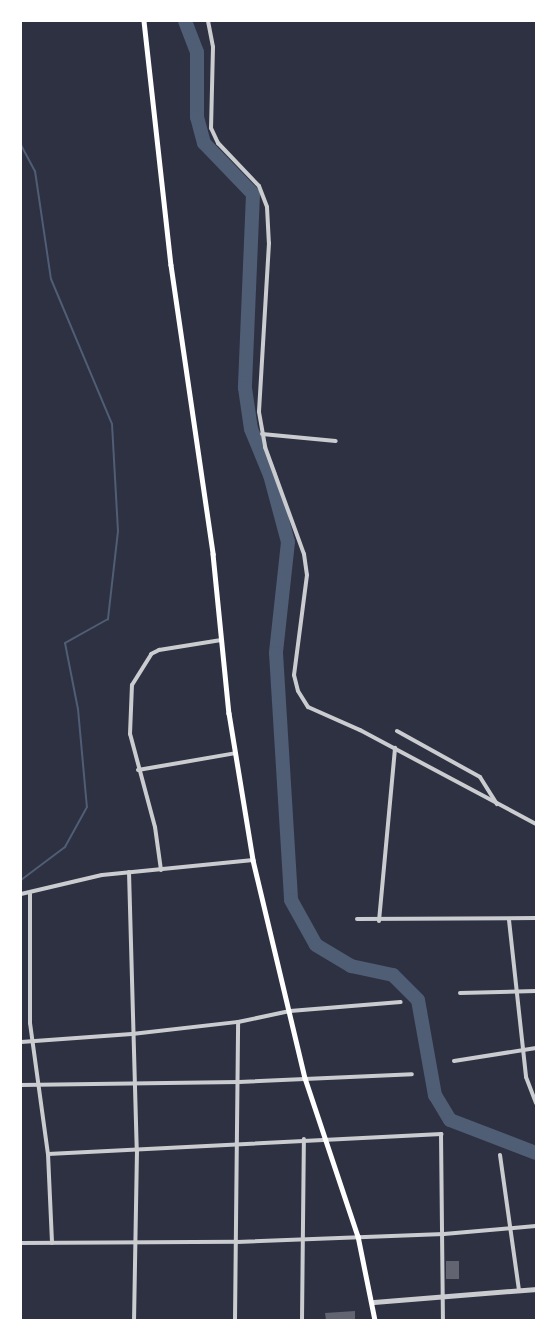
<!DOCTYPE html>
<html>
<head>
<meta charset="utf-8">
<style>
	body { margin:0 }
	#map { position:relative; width:557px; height:1341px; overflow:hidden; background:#2d3142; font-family:Spectral,serif }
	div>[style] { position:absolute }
	.stream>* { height:2px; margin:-1px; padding:0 1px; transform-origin:1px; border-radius:1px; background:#4f5d75 }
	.river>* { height:14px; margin:-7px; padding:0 7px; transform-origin:7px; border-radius:7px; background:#4f5d75 }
	.building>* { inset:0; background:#626471; transform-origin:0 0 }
	.minor>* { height:4px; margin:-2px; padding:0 2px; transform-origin:2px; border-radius:2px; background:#caccd0 }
	.tertiary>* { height:4.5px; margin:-2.25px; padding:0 2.25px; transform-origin:2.25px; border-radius:2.25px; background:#caccd0 }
	.secondary>* { height:4.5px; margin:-2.25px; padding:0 2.25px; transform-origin:2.25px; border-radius:2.25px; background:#fff }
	span { translate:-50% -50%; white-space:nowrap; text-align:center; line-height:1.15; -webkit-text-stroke:4.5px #fff; paint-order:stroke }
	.frame { position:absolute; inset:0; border:22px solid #fff; pointer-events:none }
</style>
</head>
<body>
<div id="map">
	<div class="stream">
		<i style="left:21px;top:145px;width:30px;rotate:62deg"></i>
		<i style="left:35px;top:171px;width:109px;rotate:81.6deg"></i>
		<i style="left:51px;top:279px;width:157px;rotate:67.2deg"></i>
		<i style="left:112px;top:424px;width:107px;rotate:86.8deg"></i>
		<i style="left:118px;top:531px;width:89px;rotate:96.5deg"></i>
		<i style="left:108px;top:619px;width:49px;rotate:150.8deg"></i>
		<i style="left:65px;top:643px;width:67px;rotate:78.9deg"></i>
		<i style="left:78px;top:709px;width:98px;rotate:84.8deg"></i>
		<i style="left:87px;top:807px;width:46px;rotate:118.8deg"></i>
		<i style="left:65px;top:847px;width:55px;rotate:143.1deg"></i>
	</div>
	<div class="river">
		<i style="left:185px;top:21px;width:33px;rotate:69deg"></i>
		<i style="left:197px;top:52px;width:65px;rotate:90deg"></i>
		<i style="left:197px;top:117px;width:27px;rotate:75deg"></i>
		<i style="left:204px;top:143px;width:71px;rotate:46.1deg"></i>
		<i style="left:253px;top:194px;width:194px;rotate:92.4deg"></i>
		<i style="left:245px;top:388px;width:41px;rotate:81.7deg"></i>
		<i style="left:251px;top:429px;width:50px;rotate:67.6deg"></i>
		<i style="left:270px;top:475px;width:69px;rotate:75deg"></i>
		<i style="left:288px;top:542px;width:112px;rotate:96.2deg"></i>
		<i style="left:276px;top:653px;width:247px;rotate:86.5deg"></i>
		<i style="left:291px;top:900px;width:51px;rotate:60.9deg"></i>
		<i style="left:316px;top:945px;width:41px;rotate:31deg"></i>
		<i style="left:351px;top:966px;width:43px;rotate:12.1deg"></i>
		<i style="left:393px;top:975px;width:35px;rotate:45deg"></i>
		<i style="left:418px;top:1000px;width:97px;rotate:79.9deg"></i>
		<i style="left:435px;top:1095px;width:29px;rotate:59deg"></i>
		<i style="left:450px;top:1120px;width:92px;rotate:21deg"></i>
	</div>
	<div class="building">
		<i style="left:446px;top:1261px;width:13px;height:18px"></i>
		<i style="clip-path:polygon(355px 1311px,355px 1320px,326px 1320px,325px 1313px)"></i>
	</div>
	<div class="minor">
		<i style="left:208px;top:21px;width:26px;rotate:79deg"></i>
		<i style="left:213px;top:47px;width:81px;rotate:91.4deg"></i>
		<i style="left:211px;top:128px;width:17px;rotate:65deg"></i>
		<i style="left:218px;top:143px;width:59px;rotate:46.4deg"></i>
		<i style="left:259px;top:186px;width:22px;rotate:69deg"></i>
		<i style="left:267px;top:207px;width:36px;rotate:87deg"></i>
		<i style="left:269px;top:243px;width:169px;rotate:93.4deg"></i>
		<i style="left:259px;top:412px;width:36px;rotate:80deg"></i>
		<i style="left:265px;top:447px;width:114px;rotate:70deg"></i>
		<i style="left:304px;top:554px;width:21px;rotate:82deg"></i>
		<i style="left:307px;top:575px;width:101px;rotate:97.4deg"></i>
		<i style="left:294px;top:675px;width:16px;rotate:76deg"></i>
		<i style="left:298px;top:691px;width:19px;rotate:58deg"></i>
		<i style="left:308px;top:707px;width:57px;rotate:23.9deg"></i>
		<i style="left:360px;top:730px;width:200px;rotate:28.1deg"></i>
		<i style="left:262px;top:434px;width:74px;rotate:5.4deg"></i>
		<i style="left:397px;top:731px;width:95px;rotate:29deg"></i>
		<i style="left:480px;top:777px;width:32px;rotate:58deg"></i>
		<i style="left:138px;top:770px;width:99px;rotate:-9.8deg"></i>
		<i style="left:161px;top:870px;width:43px;rotate:-97.9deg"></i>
		<i style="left:155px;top:827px;width:96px;rotate:-105deg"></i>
		<i style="left:130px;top:734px;width:49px;rotate:-87.7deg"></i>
		<i style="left:132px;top:685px;width:36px;rotate:-58deg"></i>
		<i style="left:151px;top:654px;width:9px;rotate:-27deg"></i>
		<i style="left:159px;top:650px;width:63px;rotate:-9.2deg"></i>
		<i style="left:129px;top:872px;width:278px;rotate:88.4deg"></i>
		<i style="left:137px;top:1150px;width:170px;rotate:91deg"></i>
		<i style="left:21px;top:894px;width:83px;rotate:-13.2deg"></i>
		<i style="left:102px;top:875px;width:152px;rotate:-5.7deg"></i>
		<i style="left:30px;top:894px;width:129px;rotate:90deg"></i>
		<i style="left:30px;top:1023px;width:132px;rotate:82.2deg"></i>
		<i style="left:48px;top:1154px;width:89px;rotate:87.4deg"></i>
		<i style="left:357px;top:919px;width:179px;rotate:-0.3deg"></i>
		<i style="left:509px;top:920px;width:158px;rotate:83.8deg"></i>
		<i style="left:526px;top:1077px;width:28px;rotate:69deg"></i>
		<i style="left:379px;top:921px;width:174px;rotate:-84.7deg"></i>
		<i style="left:460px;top:993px;width:76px;rotate:-1.5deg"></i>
		<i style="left:21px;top:1042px;width:111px;rotate:-4.1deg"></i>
		<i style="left:132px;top:1034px;width:107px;rotate:-6.5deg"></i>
		<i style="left:238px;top:1022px;width:53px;rotate:-11.9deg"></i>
		<i style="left:290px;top:1011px;width:111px;rotate:-4.6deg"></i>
		<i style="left:454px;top:1061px;width:83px;rotate:-9deg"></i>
		<i style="left:21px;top:1085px;width:218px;rotate:-0.8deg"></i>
		<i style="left:239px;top:1082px;width:173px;rotate:-2.6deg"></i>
		<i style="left:48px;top:1154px;width:394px;rotate:-2.9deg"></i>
		<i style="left:441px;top:1134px;width:186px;rotate:89.4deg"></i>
		<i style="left:500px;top:1155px;width:136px;rotate:82deg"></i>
		<i style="left:21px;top:1243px;width:216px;rotate:-0.3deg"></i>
		<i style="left:237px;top:1242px;width:207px;rotate:-2.2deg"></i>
		<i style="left:444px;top:1234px;width:92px;rotate:-5deg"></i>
		<i style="left:235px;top:1320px;width:298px;rotate:-89.4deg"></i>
		<i style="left:302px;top:1320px;width:181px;rotate:-89.4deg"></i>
	</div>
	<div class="tertiary">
		<i style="left:374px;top:1302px;width:163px;rotate:-4.6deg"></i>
	</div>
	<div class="secondary">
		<i style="left:144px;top:21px;width:245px;rotate:83.7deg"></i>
		<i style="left:171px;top:265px;width:292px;rotate:81.7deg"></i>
		<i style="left:213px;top:554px;width:160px;rotate:84.3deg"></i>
		<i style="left:229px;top:713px;width:149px;rotate:80.7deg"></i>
		<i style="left:253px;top:860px;width:224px;rotate:76.6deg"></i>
		<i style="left:305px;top:1078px;width:167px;rotate:71.5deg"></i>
		<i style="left:358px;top:1236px;width:86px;rotate:78.6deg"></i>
	</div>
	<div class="frame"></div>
</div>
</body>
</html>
